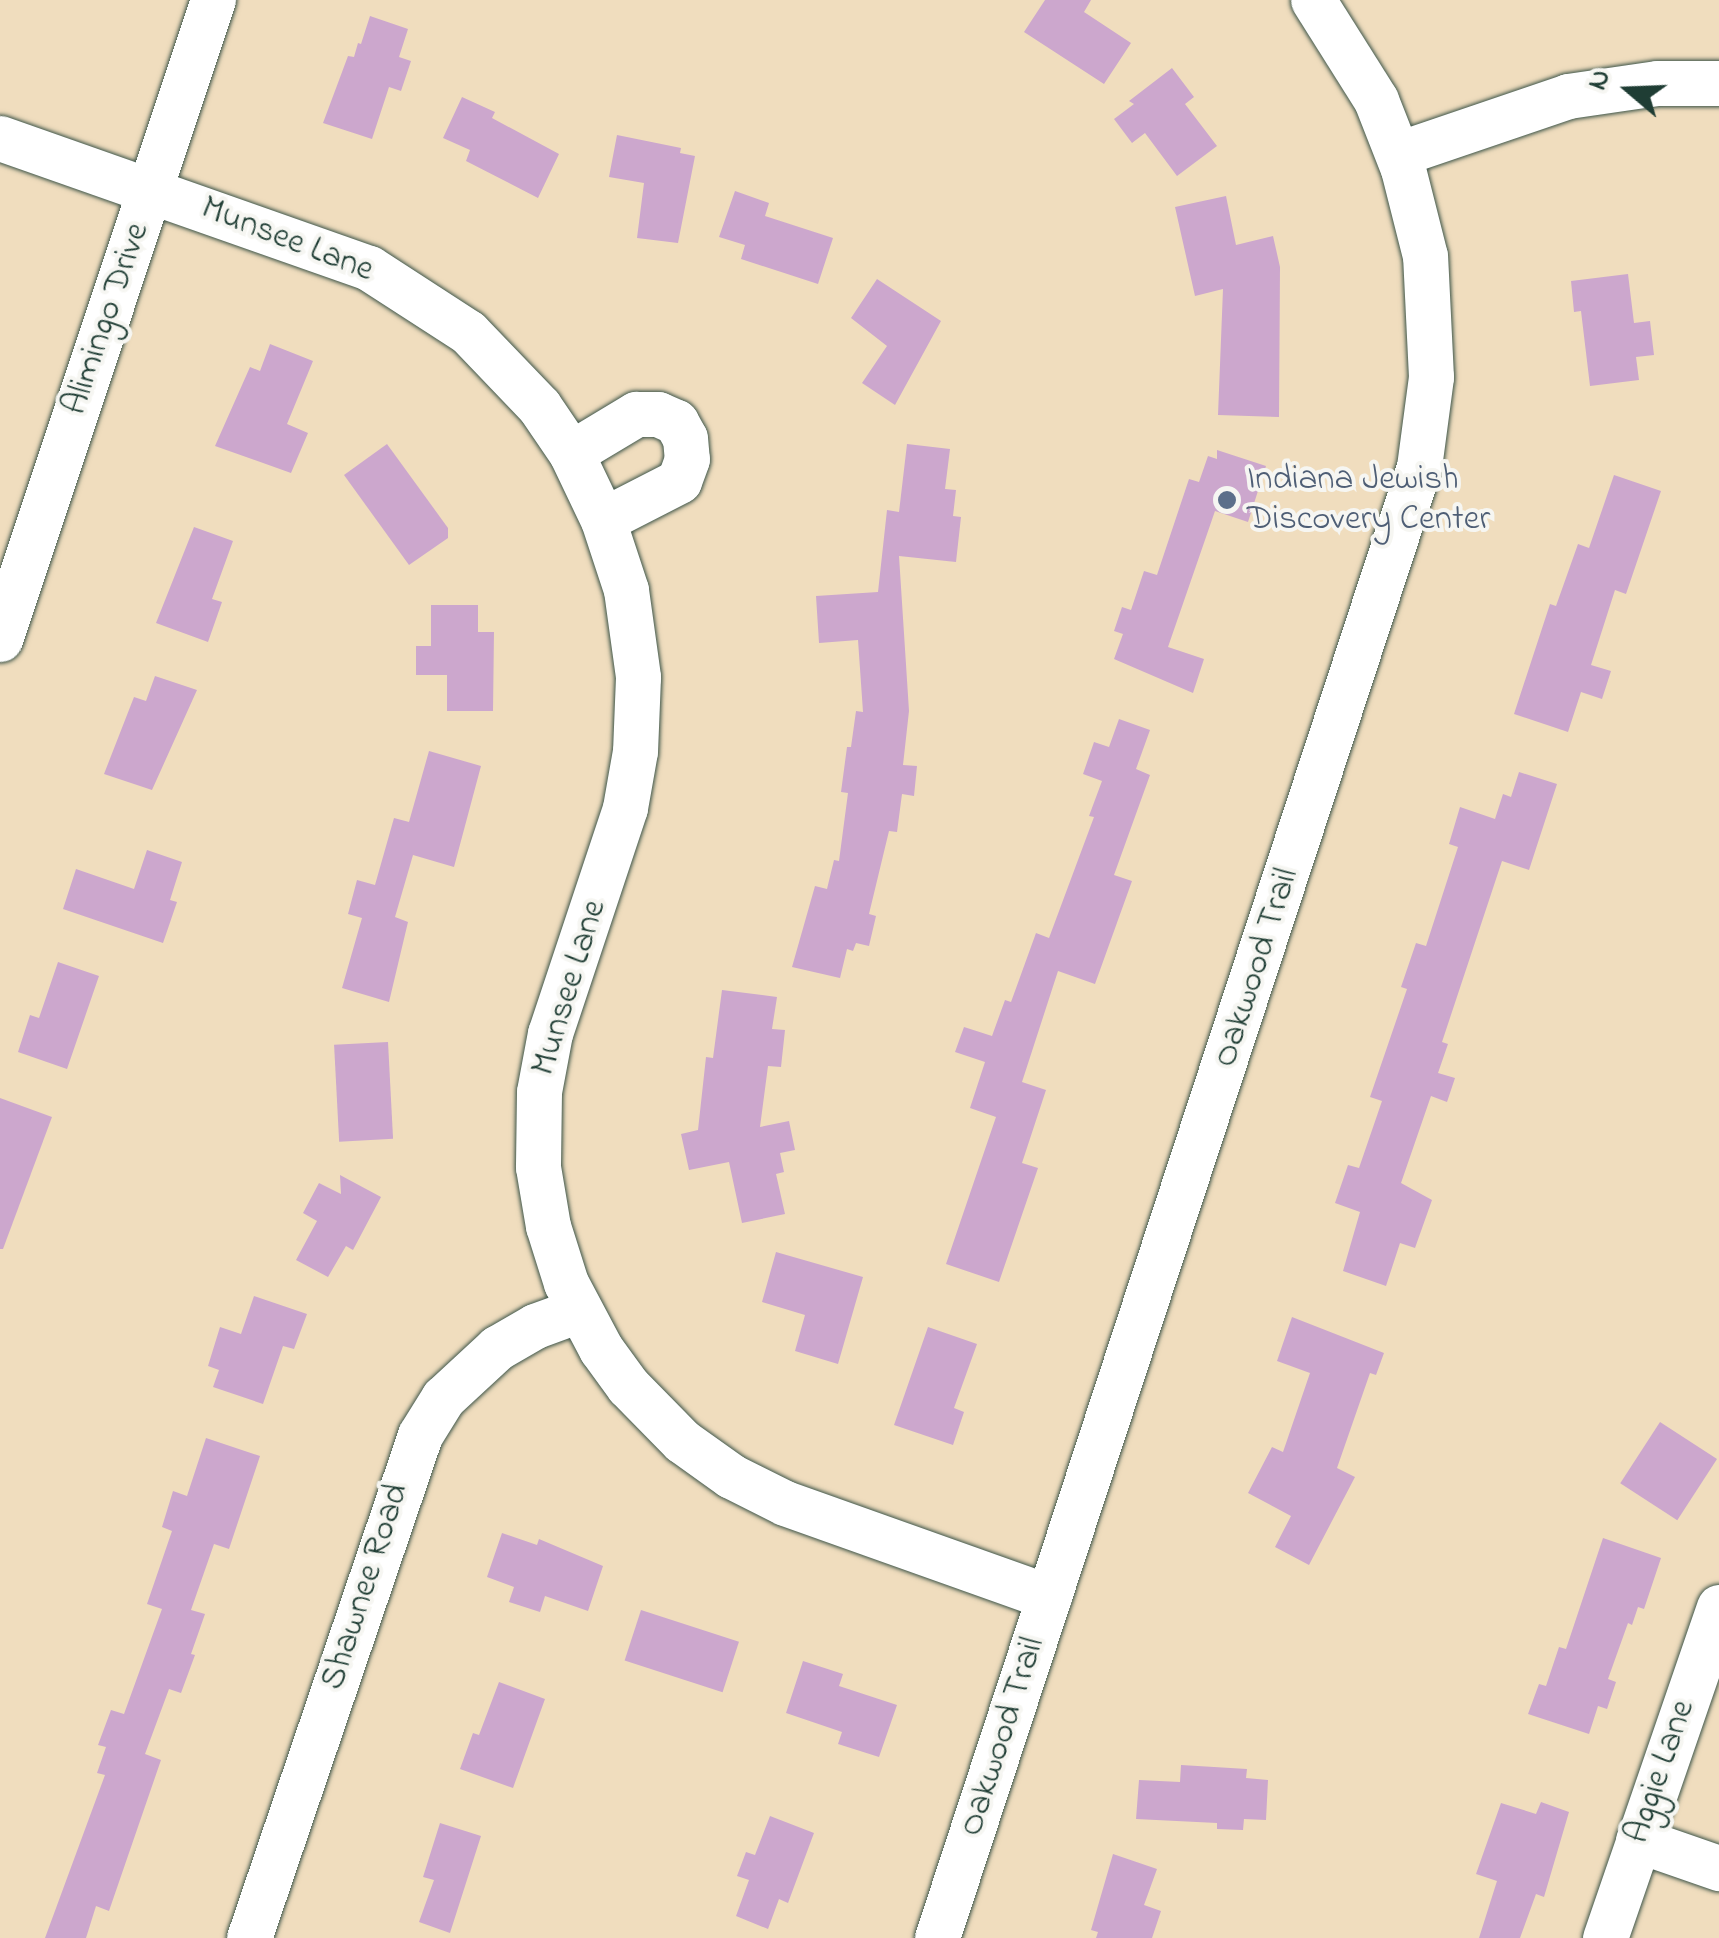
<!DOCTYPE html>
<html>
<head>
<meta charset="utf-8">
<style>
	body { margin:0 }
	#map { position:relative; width:1719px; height:1938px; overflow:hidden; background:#f0ddbe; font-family:"Indie Flower",sans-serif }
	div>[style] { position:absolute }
	.building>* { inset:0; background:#cca7cd; transform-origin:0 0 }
	.roads { filter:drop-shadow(0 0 2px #3e5549) drop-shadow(0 0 2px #3e5549) }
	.minor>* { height:45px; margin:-22.5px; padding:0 22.5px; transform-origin:22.5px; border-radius:22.5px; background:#fff }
	.dots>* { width:28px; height:28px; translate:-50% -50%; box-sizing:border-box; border:5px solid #f6f6f2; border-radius:50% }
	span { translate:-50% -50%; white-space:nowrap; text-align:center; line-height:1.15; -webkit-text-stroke:8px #f6f6f2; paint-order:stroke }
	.street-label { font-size:35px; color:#1f3d34 }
	.service-label { font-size:35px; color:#4e5e75 }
	.left { translate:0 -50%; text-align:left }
	.north { position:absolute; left:1579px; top:40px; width:100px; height:100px; -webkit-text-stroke:8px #f6f6f2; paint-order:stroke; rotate:289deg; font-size:28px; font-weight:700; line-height:40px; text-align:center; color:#1f3d34 }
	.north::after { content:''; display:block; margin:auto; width:35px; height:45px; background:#1f3d34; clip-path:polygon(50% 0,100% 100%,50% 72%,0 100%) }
</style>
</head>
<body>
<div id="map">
	<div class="building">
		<i style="clip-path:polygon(1045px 0,1091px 0,1084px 12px,1131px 43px,1104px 84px,1024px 32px)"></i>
		<i style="clip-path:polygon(370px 16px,408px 29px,399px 57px,411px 61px,401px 91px,389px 87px,372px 139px,323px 123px,348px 56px,354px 57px,358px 43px,361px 44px)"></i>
		<i style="clip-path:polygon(1172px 68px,1194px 97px,1185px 104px,1217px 146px,1177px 176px,1145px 133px,1132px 143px,1114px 119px,1134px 104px,1129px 101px)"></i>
		<i style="clip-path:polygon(462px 97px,495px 112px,492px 118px,559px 154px,538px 198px,466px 161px,470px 150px,443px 138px)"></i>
		<i style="clip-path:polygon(617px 135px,681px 148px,680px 153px,695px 156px,678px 243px,637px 238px,644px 183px,609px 177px)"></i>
		<i style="clip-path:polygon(735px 191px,769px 203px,765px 216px,833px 238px,818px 284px,741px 259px,745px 245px,719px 237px)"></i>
		<i style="clip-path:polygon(1226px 196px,1236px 245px,1273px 236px,1280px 267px,1279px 417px,1218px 415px,1223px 289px,1195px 296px,1175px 207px)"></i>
		<i style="clip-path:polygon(1628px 274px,1634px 323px,1650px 321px,1654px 355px,1636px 357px,1639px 380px,1590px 386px,1581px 311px,1574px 312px,1571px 281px)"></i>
		<i style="clip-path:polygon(877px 279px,941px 321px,895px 405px,862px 383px,887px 346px,851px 318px)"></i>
		<i style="clip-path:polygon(270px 344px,313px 361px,287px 424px,308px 433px,291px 473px,215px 446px,250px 367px,260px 371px)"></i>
		<i style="clip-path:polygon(387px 444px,448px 528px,448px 538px,409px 565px,344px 475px)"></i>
		<i style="clip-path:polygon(907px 444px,950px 449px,945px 489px,956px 490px,953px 516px,961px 517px,956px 562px,899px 556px,909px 711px,903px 765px,917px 766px,914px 796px,902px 794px,897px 832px,889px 831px,869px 914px,876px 916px,869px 946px,856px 943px,853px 951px,847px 949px,840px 978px,792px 967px,815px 886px,827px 889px,834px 860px,839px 861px,848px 793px,841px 792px,847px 747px,851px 747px,856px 711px,863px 712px,858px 640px,819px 643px,816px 596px,878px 592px,887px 510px,899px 512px)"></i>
		<i style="clip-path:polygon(1217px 450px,1266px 466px,1248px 522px,1215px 511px,1168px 647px,1204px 659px,1193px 693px,1114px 659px,1123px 634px,1114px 631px,1122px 607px,1131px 610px,1144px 571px,1157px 575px,1189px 479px,1199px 482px,1208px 456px,1217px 459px)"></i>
		<i style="clip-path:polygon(1614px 475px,1661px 491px,1626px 594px,1615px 590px,1591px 665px,1611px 671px,1602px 699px,1581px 692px,1568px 732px,1514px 714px,1550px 604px,1556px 606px,1578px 544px,1589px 548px)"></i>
		<i style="clip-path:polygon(194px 527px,233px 541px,212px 599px,222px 602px,208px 642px,156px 623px)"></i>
		<i style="clip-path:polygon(431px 605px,478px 605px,478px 632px,494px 632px,493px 711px,447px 711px,447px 675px,416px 675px,416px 646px,431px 646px)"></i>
		<i style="clip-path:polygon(155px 676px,197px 690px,152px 790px,104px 774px,134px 697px,146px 701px)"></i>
		<i style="clip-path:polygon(1119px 719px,1150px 730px,1136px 769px,1150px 775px,1114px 875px,1132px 881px,1095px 984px,1058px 971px,1022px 1082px,1046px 1090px,1022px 1163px,1038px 1168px,999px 1282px,946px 1264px,996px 1117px,970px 1108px,985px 1062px,955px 1052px,964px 1027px,992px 1036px,1005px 1000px,1011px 1002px,1036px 933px,1049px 938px,1094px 817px,1089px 816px,1102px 781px,1083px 774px,1094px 742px,1109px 747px)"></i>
		<i style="clip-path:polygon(429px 751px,481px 766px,454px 867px,413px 855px,395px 917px,408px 922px,389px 1002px,342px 988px,362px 918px,348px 914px,357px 880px,375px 885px,394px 818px,409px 822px)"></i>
		<i style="clip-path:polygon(1519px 772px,1557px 784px,1529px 870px,1502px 861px,1442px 1042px,1448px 1044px,1438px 1073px,1455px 1078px,1447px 1102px,1431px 1096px,1401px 1183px,1432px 1200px,1415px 1248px,1400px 1243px,1386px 1286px,1343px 1271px,1360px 1212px,1335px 1203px,1348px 1165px,1359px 1168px,1382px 1101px,1370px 1097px,1407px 989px,1401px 987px,1416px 943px,1426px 946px,1458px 847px,1449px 844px,1460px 807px,1495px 819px,1503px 794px,1511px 797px)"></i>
		<i style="clip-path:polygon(147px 850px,182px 862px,170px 900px,177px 902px,163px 943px,63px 909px,76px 869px,134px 889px)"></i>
		<i style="clip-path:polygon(58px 962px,99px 976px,67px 1069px,18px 1052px,30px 1015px,39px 1018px)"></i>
		<i style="clip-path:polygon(722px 990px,777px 997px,772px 1029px,785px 1030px,781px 1067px,768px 1066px,760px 1127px,789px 1121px,795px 1150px,780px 1153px,784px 1172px,776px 1174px,785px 1214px,742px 1223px,729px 1162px,689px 1170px,681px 1134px,698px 1130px,706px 1057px,713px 1058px)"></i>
		<i style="left:388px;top:1042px;width:97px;height:54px;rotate:87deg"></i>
		<i style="clip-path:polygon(0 1098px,52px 1117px,3px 1249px,0 1249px)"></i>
		<i style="clip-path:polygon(340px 1175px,381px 1197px,353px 1250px,346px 1246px,328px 1277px,296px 1260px,317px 1221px,303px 1213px,319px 1183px,341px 1194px)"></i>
		<i style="clip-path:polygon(776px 1252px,863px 1277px,838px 1364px,795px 1351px,805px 1315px,762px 1302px)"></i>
		<i style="clip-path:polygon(254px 1296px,307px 1314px,294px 1349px,283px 1346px,263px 1404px,213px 1387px,219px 1370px,208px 1366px,220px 1327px,241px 1334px)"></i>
		<i style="clip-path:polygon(1292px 1317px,1384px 1353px,1376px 1375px,1370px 1373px,1337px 1468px,1355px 1477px,1309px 1565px,1275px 1547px,1291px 1516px,1248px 1493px,1272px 1447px,1283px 1452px,1310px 1373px,1277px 1361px)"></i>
		<i style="clip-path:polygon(928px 1327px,977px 1344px,954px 1408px,964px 1412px,953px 1445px,894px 1425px)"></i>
		<i style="left:1660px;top:1422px;width:68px;height:73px;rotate:33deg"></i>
		<i style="clip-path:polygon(206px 1438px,260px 1456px,229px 1549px,214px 1544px,191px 1610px,205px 1614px,191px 1654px,195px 1655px,181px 1693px,169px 1689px,145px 1754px,161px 1760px,109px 1911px,96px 1906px,86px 1938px,45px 1938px,105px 1775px,97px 1773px,106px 1747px,98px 1745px,111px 1710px,124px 1714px,162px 1609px,147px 1604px,172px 1531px,162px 1527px,173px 1491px,187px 1496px)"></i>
		<i style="clip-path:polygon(502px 1533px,537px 1545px,539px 1539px,603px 1566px,588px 1611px,545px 1596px,540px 1612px,509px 1602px,514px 1587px,487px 1577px)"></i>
		<i style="clip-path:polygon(1603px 1538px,1661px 1558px,1644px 1609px,1638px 1607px,1632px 1625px,1628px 1623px,1608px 1679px,1616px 1682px,1607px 1709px,1598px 1706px,1589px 1734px,1528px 1714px,1539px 1684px,1546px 1686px,1559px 1647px,1566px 1649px)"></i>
		<i style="left:641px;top:1610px;width:103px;height:53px;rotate:18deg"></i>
		<i style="clip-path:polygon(803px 1661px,843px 1674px,839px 1686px,897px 1705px,879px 1757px,838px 1744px,842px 1732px,786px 1713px)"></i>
		<i style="clip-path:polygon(499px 1682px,545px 1699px,513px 1788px,460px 1769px,473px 1733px,479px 1735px)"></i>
		<i style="clip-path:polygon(1181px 1765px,1247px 1769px,1246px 1778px,1268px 1780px,1266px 1820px,1244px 1819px,1243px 1830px,1217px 1829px,1217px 1823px,1136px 1819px,1139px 1780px,1180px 1782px)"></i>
		<i style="clip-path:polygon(1541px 1802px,1569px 1812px,1544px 1897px,1536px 1894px,1520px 1938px,1479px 1938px,1497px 1881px,1476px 1874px,1501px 1803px,1536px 1814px)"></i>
		<i style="clip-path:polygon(770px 1816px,814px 1833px,788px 1903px,779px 1899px,768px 1929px,736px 1916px,749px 1880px,737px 1876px,746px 1852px,755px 1855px)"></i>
		<i style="clip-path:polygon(440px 1823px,481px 1836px,450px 1933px,419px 1922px,434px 1880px,423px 1877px)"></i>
		<i style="clip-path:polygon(1113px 1854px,1157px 1869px,1144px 1905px,1161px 1911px,1152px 1938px,1096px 1938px,1098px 1932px,1091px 1930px)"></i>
	</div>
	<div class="roads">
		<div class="minor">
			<i style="left:0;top:138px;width:391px;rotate:19.4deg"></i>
			<i style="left:369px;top:268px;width:118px;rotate:32.9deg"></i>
			<i style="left:468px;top:332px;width:103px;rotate:46.2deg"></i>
			<i style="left:539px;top:406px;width:57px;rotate:55.8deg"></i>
			<i style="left:571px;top:453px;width:74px;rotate:64.5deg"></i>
			<i style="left:603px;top:520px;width:74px;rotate:71.8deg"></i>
			<i style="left:626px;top:590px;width:88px;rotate:82.1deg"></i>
			<i style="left:638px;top:677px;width:74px;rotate:92.3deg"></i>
			<i style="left:635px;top:751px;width:58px;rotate:100deg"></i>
			<i style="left:625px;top:808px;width:237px;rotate:108.4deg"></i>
			<i style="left:550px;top:1033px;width:60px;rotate:100.6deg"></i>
			<i style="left:539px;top:1092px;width:75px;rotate:90.8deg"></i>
			<i style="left:538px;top:1167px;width:60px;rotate:80.4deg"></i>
			<i style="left:548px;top:1226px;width:60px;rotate:72.5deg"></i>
			<i style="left:566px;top:1283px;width:75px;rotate:62.1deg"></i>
			<i style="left:601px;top:1349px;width:46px;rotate:53.9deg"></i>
			<i style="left:628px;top:1386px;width:77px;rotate:45.5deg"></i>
			<i style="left:682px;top:1441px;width:60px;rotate:35.5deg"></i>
			<i style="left:731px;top:1476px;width:60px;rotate:26.6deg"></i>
			<i style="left:785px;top:1503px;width:280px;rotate:19.6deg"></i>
			<i style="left:1398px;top:154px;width:180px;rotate:-18.8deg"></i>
			<i style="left:1568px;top:96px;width:90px;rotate:-8.3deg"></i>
			<i style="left:1657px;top:83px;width:62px"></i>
			<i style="left:571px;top:453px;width:76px;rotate:-31deg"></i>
			<i style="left:636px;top:414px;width:22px"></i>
			<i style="left:658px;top:414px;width:20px;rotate:24deg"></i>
			<i style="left:676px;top:422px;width:18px;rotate:61deg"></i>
			<i style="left:685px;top:438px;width:21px;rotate:85deg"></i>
			<i style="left:687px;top:459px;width:23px;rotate:110deg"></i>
			<i style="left:679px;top:481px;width:85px;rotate:152.8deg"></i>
			<i style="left:0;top:639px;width:674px;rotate:-71.57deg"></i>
			<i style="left:1638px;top:1840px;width:86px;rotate:19.1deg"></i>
			<i style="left:249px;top:1938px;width:531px;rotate:-71.22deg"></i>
			<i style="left:420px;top:1435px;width:44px;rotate:-58.1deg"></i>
			<i style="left:443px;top:1398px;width:74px;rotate:-42.8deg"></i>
			<i style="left:497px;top:1348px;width:44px;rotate:-30.1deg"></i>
			<i style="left:535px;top:1326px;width:47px;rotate:-20deg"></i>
			<i style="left:937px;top:1938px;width:1548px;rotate:-71.86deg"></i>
			<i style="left:1419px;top:467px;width:91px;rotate:-82.4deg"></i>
			<i style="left:1431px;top:377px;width:121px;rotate:-92.8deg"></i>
			<i style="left:1425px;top:256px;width:90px;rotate:-104.2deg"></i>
			<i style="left:1403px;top:169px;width:74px;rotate:-111.4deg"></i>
			<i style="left:1376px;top:100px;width:118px;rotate:-122.2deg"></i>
			<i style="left:1605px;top:1938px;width:350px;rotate:-71deg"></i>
		</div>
	</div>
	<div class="dots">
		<i style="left:1227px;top:500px;background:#5c6f8a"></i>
	</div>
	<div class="street-label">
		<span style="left:287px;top:240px;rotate:21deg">Munsee Lane</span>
		<span style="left:107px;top:319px;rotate:-71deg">Alimingo Drive</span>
		<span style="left:1257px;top:968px;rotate:-72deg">Oakwood Trail</span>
		<span style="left:570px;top:988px;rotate:-73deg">Munsee Lane</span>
		<span style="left:366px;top:1587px;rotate:-72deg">Shawnee Road</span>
		<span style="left:1003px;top:1737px;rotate:-72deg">Oakwood Trail</span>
		<span style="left:1661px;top:1772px;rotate:-71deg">Aggie Lane</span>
	</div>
	<div class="service-label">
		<span class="left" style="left:1247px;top:500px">Indiana Jewish<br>Discovery Center</span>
	</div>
	<div class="north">N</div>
</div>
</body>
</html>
